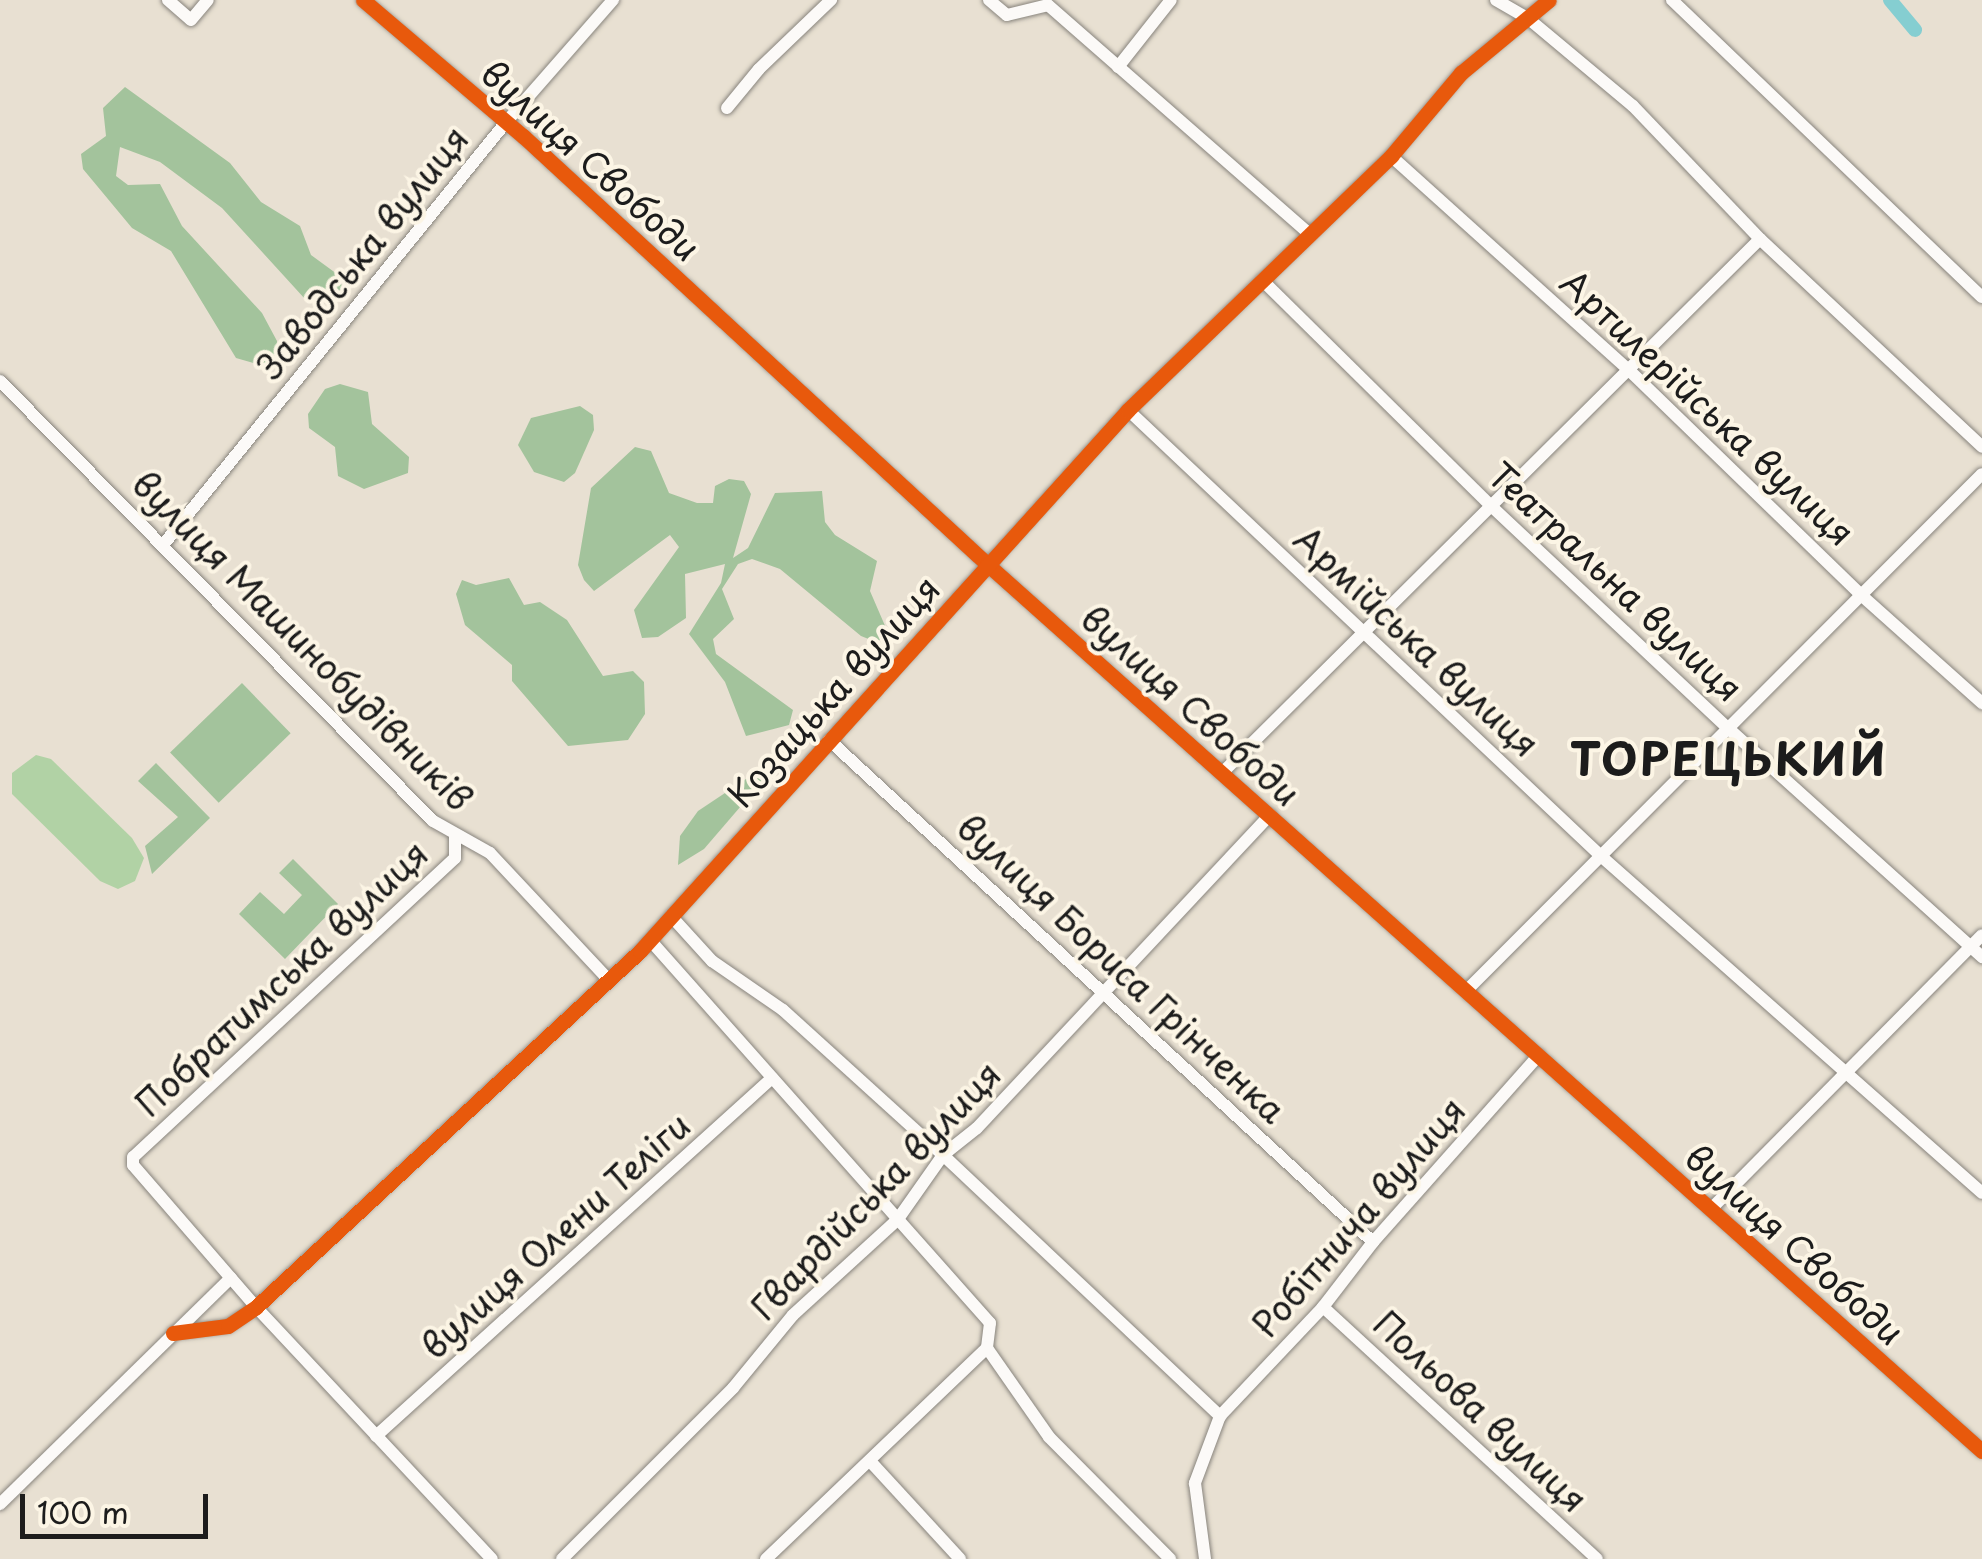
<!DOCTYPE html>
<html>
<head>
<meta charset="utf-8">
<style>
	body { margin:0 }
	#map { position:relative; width:1982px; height:1559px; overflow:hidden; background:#e8e0d2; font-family:"Playpen Sans",sans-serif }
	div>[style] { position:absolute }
	.green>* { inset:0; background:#b1d2a5 }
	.forest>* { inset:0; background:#a3c39c; transform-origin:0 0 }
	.canal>* { height:14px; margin:-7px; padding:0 7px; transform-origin:7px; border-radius:7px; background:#85ced1 }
	.roads { filter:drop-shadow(0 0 2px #88847d) drop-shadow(0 0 2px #88847d) }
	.minor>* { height:12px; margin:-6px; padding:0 6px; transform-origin:6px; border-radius:6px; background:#fcfaf8 }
	.cycleway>* { height:15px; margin:-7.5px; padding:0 7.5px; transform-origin:7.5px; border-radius:7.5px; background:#e8590c }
	span { translate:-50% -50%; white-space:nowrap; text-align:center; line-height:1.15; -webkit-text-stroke:8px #fcf5e5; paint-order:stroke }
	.street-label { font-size:35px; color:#1c1c1c }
	.district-label { font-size:45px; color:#1c1c1c; font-weight:700; letter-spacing:2.5px }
	.scale { position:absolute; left:20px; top:1494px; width:188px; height:45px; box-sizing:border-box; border:5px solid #1c1c1c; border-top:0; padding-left:12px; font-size:30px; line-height:35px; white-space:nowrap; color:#1c1c1c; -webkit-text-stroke:8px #fcf5e5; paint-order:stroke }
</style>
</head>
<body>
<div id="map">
	<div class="green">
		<i style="clip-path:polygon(36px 755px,51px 759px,132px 838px,144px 858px,135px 881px,118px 889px,100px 881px,12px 794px,12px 773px)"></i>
	</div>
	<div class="forest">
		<i style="clip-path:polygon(125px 87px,230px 163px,261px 202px,300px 226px,311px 255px,337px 274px,343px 288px,333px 299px,305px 299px,222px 208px,160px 162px,120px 147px,116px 176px,128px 185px,160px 184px,182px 226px,262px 313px,277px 341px,277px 357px,267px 367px,236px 358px,171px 251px,132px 228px,83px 169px,81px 154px,106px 136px,103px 108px)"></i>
		<i style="clip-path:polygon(340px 384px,368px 392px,372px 424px,409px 457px,408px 473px,364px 489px,338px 476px,335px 447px,309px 428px,308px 414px,325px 389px)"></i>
		<i style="clip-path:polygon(580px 406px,593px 415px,594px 430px,575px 473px,564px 482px,534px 472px,518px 445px,531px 418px)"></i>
		<i style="clip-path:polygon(635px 447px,651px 451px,669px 493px,697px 503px,713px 503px,715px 486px,729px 479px,744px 481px,751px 494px,733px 558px,748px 548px,775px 493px,822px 491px,825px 522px,835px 535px,877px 561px,870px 591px,889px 635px,876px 642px,861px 636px,780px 569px,752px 559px,738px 564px,722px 589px,734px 619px,713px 639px,716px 654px,793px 710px,789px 725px,746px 736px,725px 682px,689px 634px,721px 583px,725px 564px,685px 574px,686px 618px,658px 637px,642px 638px,634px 610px,679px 547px,670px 535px,594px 591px,584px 580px,578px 565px,591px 488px)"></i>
		<i style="clip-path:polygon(509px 578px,524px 605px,540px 602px,567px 620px,603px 676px,633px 671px,644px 682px,645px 714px,628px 740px,568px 746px,512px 681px,512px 665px,465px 625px,456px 594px,462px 580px,476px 585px)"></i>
		<i style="left:242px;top:683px;width:70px;height:100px;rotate:46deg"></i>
		<i style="clip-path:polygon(156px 763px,210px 818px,152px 874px,145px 846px,178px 817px,138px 781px)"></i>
		<i style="clip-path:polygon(764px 767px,766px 777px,704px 849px,678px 865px,680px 836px,698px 811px)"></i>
		<i style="clip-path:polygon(293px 859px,338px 904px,285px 959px,239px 914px,260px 892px,284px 914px,302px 895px,279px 873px)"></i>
	</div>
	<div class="canal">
		<i style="left:1890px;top:0;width:39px;rotate:50deg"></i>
	</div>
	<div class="roads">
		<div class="minor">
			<i style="left:168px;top:0;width:30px;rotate:41deg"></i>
			<i style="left:191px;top:20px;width:26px;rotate:-50deg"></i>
			<i style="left:363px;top:0;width:210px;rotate:40.4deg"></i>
			<i style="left:523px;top:136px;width:631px;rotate:42.69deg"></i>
			<i style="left:987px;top:564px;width:1333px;rotate:41.72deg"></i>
			<i style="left:989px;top:0;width:23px;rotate:40deg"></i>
			<i style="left:1007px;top:15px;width:42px;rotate:-13.7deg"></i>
			<i style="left:1048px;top:5px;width:348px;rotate:41.2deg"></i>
			<i style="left:1496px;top:0;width:39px;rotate:30deg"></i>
			<i style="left:1530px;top:20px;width:134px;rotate:39.9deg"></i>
			<i style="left:1633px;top:106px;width:184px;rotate:46.3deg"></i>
			<i style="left:1760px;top:239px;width:304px;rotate:43.1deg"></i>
			<i style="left:1672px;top:0;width:429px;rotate:43.8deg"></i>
			<i style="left:1118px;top:67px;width:85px;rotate:-51.7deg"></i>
			<i style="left:727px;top:108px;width:50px;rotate:-50.6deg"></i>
			<i style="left:759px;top:69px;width:100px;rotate:-43.8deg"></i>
			<i style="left:1391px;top:156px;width:323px;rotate:42deg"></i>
			<i style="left:1631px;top:372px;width:319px;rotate:44.1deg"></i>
			<i style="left:1860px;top:594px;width:164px;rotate:41.8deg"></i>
			<i style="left:1262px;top:280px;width:319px;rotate:44.6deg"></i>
			<i style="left:1489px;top:504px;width:329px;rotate:43.2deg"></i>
			<i style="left:1729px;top:729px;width:341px;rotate:42deg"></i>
			<i style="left:0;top:381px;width:617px;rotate:45.46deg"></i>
			<i style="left:433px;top:821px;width:65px;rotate:29.3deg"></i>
			<i style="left:490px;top:853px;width:174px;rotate:46.9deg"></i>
			<i style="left:1128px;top:410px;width:652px;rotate:43.32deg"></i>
			<i style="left:1602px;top:857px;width:507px;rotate:41.48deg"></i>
			<i style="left:163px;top:545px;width:546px;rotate:-50.95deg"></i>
			<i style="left:507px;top:121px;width:161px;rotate:-48.8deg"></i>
			<i style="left:829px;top:740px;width:740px;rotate:42.7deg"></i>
			<i style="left:1222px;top:773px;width:758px;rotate:-44.79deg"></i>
			<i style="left:455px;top:836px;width:22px;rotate:90deg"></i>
			<i style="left:455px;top:858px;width:439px;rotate:137.1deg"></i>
			<i style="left:133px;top:1157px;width:8px;rotate:90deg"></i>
			<i style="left:133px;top:1165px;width:188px;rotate:49.1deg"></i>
			<i style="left:256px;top:1307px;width:345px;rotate:46.9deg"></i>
			<i style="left:671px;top:916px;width:61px;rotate:47.7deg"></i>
			<i style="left:712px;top:961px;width:86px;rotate:34.6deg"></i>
			<i style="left:783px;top:1010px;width:216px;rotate:42.2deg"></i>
			<i style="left:943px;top:1155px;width:381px;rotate:43.3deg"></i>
			<i style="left:1220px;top:1416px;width:72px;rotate:110.5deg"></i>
			<i style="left:1195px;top:1483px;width:77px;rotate:82.5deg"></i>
			<i style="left:650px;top:940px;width:512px;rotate:48.4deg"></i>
			<i style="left:990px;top:1323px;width:25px;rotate:97deg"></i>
			<i style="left:987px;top:1348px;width:108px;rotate:55.1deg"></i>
			<i style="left:1049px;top:1437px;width:172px;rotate:45.2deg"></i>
			<i style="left:1466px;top:991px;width:730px;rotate:-45.06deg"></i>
			<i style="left:1711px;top:1209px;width:385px;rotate:-45.3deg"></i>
			<i style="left:1323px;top:1307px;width:372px;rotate:42.6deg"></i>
			<i style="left:173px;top:1333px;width:55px;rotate:-7.3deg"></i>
			<i style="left:228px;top:1326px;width:34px;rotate:-34deg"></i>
			<i style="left:256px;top:1307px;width:524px;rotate:-42.83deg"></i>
			<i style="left:640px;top:951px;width:729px;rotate:-47.95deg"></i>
			<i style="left:1128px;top:410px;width:366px;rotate:-44deg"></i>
			<i style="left:1391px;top:156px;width:109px;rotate:-49.9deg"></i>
			<i style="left:1461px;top:73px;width:114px;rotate:-39.7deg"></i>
			<i style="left:1220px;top:1416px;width:150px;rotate:-46.6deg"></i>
			<i style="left:1323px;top:1307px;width:82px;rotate:-52.4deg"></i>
			<i style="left:1373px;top:1242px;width:250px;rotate:-48.4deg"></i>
			<i style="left:376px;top:1436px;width:534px;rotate:-42.11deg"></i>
			<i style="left:870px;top:1461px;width:133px;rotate:47.4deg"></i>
			<i style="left:0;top:1504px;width:323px;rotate:-44.4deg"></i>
			<i style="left:562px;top:1559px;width:242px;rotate:-45deg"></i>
			<i style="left:733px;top:1388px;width:94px;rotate:-50.6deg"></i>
			<i style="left:793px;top:1315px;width:142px;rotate:-42.4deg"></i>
			<i style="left:898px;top:1219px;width:78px;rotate:-54.9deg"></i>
			<i style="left:943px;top:1155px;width:43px;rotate:-38.5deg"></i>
			<i style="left:977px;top:1128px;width:429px;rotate:-46.9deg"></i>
			<i style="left:766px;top:1559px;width:306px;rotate:-43.7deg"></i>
		</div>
	</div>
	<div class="cycleway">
		<i style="left:363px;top:0;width:210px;rotate:40.4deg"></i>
		<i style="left:523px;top:136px;width:631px;rotate:42.69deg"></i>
		<i style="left:987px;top:564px;width:1333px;rotate:41.72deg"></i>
		<i style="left:173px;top:1333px;width:55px;rotate:-7.3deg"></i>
		<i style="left:228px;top:1326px;width:34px;rotate:-34deg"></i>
		<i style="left:256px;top:1307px;width:524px;rotate:-42.83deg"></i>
		<i style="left:640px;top:951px;width:729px;rotate:-47.95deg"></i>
		<i style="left:1128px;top:410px;width:366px;rotate:-44deg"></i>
		<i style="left:1391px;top:156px;width:109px;rotate:-49.9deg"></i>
		<i style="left:1461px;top:73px;width:114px;rotate:-39.7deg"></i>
	</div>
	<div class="street-label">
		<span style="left:591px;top:160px;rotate:42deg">вулиця Свободи</span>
		<span style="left:362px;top:252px;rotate:-51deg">Заводська вулиця</span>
		<span style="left:1708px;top:407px;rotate:43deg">Артилерійська вулиця</span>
		<span style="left:1616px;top:581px;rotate:43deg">Театральна вулиця</span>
		<span style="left:303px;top:640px;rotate:45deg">вулиця Машинобудівників</span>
		<span style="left:1417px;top:641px;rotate:43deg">Армійська вулиця</span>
		<span style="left:833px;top:691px;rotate:-48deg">Козацька вулиця</span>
		<span style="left:1191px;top:705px;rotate:42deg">вулиця Свободи</span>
		<span style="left:1122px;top:968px;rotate:43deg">вулиця Бориса Грінченка</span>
		<span style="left:281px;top:978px;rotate:-43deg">Побратимська вулиця</span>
		<span style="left:875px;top:1190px;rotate:-46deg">Гвардійська вулиця</span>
		<span style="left:1358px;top:1217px;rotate:-49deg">Робітнича вулиця</span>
		<span style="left:555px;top:1235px;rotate:-42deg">вулиця Олени Теліги</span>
		<span style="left:1795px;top:1244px;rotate:42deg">вулиця Свободи</span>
		<span style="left:1481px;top:1411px;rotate:43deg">Польова вулиця</span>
	</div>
	<div class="district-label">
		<span style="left:1729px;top:758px">ТОРЕЦЬКИЙ</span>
	</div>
	<div class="scale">100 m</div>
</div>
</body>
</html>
